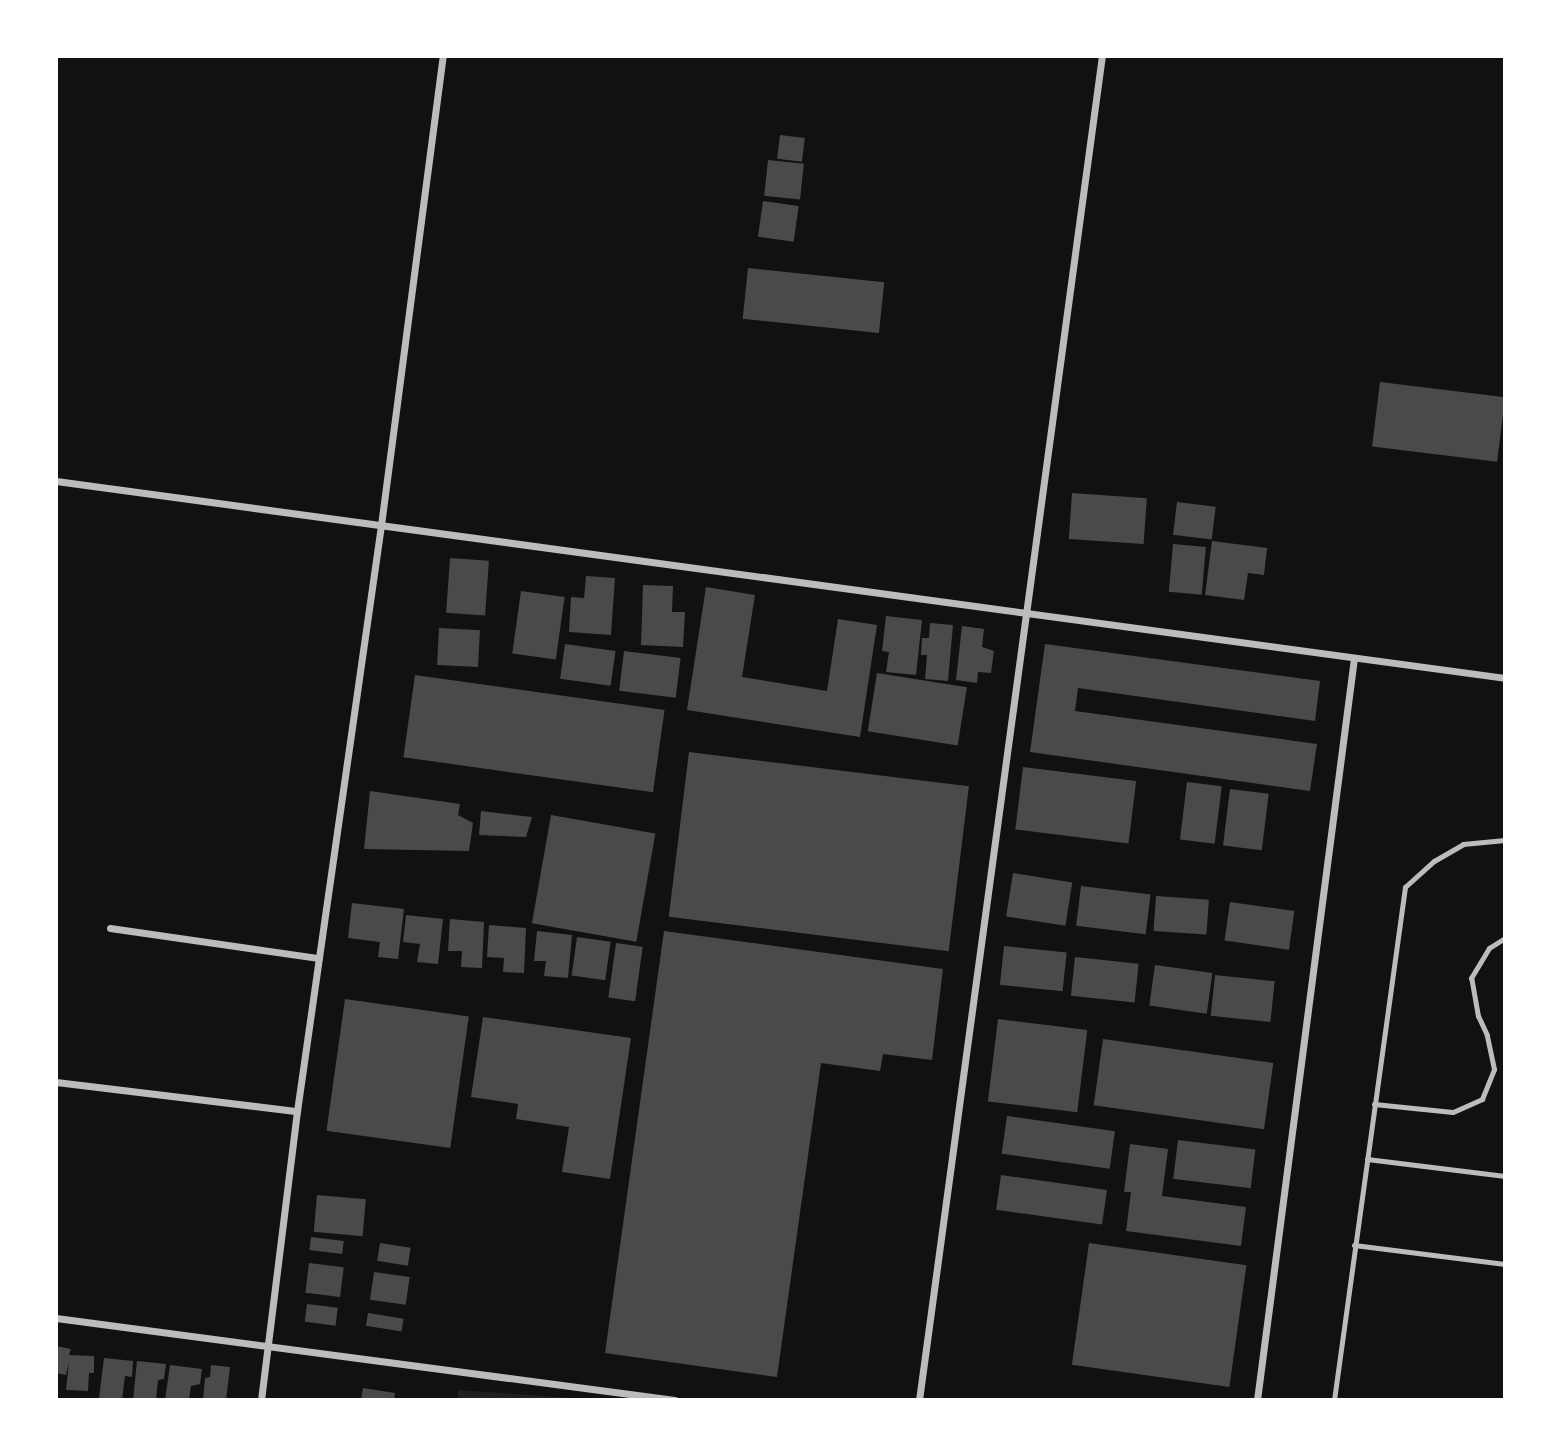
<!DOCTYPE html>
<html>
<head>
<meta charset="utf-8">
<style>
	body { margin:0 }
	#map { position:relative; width:1561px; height:1456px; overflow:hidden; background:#111; font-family:Raleway,sans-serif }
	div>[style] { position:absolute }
	.green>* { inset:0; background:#202020 }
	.building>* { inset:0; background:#4a4a4a; transform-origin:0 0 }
	.service>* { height:5px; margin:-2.5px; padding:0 2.5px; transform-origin:2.5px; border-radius:2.5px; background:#bcbcbc }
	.minor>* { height:7px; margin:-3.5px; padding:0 3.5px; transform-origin:3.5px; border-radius:3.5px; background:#bcbcbc }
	span { translate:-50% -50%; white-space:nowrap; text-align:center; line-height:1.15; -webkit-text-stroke:5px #fff; paint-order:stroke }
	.frame { position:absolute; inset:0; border:58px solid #fff; pointer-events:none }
</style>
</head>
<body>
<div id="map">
	<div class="green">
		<i style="clip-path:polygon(458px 1390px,588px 1399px,458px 1400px)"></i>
	</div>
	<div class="building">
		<i style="left:780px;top:135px;width:25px;height:24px;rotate:7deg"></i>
		<i style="left:768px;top:160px;width:36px;height:36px;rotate:6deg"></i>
		<i style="left:763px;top:201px;width:36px;height:36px;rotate:8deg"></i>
		<i style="left:748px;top:268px;width:137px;height:51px;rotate:6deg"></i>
		<i style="left:1380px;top:382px;width:126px;height:65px;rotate:7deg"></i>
		<i style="left:1072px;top:493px;width:75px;height:46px;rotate:4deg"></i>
		<i style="left:1177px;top:502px;width:39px;height:33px;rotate:7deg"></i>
		<i style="clip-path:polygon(1212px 541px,1267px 548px,1264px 575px,1248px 573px,1244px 600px,1205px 595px)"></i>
		<i style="left:1173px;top:544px;width:33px;height:48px;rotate:5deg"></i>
		<i style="left:450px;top:558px;width:39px;height:55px;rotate:4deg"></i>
		<i style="clip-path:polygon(586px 576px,615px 578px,611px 635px,569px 632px,571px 597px,584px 598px)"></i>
		<i style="clip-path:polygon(643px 585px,673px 586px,672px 612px,685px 612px,683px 647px,641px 645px)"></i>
		<i style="clip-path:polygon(706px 587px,755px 595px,742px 677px,827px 691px,838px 619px,877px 625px,860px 737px,687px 710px)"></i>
		<i style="left:521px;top:591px;width:44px;height:63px;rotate:8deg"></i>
		<i style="clip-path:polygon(886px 616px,922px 620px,916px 675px,886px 672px,889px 652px,882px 651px)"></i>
		<i style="clip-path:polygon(930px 623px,953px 625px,948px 681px,925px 679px,927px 655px,921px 655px,922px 638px,929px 638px)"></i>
		<i style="clip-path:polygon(962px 626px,984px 629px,982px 647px,994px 651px,991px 673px,978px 672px,977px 683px,956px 680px)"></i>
		<i style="left:439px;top:628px;width:41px;height:37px;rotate:3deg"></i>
		<i style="left:565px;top:644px;width:51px;height:35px;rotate:8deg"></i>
		<i style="clip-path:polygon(1045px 644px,1320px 681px,1315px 721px,1078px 688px,1075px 711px,1317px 744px,1310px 791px,1030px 752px)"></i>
		<i style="left:624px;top:651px;width:57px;height:40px;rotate:7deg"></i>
		<i style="left:877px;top:673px;width:91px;height:59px;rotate:9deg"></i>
		<i style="left:415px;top:675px;width:252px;height:83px;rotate:8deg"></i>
		<i style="left:689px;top:752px;width:282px;height:166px;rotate:7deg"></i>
		<i style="left:1023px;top:767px;width:114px;height:63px;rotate:7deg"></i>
		<i style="left:1187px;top:782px;width:35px;height:58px;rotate:7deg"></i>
		<i style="left:1230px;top:789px;width:39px;height:57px;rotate:7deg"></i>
		<i style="clip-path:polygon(370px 791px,460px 804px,458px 815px,473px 823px,469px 851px,364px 849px)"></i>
		<i style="clip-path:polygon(481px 811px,532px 817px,526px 837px,479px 835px)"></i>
		<i style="left:551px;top:815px;width:106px;height:110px;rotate:10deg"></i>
		<i style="left:1013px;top:873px;width:60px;height:44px;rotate:9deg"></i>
		<i style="left:1081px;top:886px;width:70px;height:40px;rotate:7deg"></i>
		<i style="left:1156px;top:896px;width:53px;height:35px;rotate:4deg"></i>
		<i style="left:1230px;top:902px;width:65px;height:39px;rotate:8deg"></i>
		<i style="clip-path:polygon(352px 903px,404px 909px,398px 959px,378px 957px,380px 942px,348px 938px)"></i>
		<i style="clip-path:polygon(406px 915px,443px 919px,438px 964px,417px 962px,420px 944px,403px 942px)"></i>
		<i style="clip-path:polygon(450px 919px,484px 922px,482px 968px,461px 967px,462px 951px,448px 951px)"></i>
		<i style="clip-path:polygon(489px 925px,526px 928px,524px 973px,503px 972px,504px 958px,487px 957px)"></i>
		<i style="clip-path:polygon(537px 931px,572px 935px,568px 978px,544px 976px,546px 961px,534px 961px)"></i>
		<i style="clip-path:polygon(664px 931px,943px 969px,932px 1060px,883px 1054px,880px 1071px,821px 1063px,777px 1377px,605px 1353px)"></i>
		<i style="left:577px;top:937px;width:34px;height:39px;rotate:8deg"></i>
		<i style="left:616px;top:943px;width:27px;height:55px;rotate:8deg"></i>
		<i style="left:1004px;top:946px;width:63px;height:39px;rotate:6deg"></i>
		<i style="left:1075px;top:957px;width:64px;height:39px;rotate:6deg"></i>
		<i style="left:1155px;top:965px;width:58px;height:41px;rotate:8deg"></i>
		<i style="left:1215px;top:975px;width:60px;height:41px;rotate:6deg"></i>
		<i style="left:345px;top:999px;width:125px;height:133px;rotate:8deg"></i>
		<i style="clip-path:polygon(483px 1017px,631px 1038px,610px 1179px,562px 1172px,569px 1127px,516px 1119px,518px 1104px,471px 1097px)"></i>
		<i style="left:998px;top:1019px;width:90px;height:83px;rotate:7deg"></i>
		<i style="left:1103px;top:1039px;width:172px;height:67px;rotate:8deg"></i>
		<i style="left:1007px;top:1116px;width:109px;height:38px;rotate:8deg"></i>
		<i style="left:1178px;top:1140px;width:78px;height:39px;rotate:7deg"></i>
		<i style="clip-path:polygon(1130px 1144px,1168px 1149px,1162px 1196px,1246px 1207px,1241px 1246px,1126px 1231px,1131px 1192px,1124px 1192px)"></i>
		<i style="left:1001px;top:1175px;width:107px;height:35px;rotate:8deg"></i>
		<i style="left:317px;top:1195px;width:49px;height:37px;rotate:5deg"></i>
		<i style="left:311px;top:1237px;width:33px;height:13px;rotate:7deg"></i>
		<i style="left:380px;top:1243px;width:31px;height:18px;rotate:9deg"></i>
		<i style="left:1089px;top:1243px;width:159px;height:123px;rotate:8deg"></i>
		<i style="left:309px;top:1263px;width:35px;height:30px;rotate:7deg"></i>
		<i style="left:374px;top:1272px;width:36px;height:28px;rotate:8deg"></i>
		<i style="left:307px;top:1304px;width:31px;height:18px;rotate:7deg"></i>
		<i style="left:368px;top:1313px;width:36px;height:13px;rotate:9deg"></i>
		<i style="clip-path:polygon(56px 1346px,71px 1349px,69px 1355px,94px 1356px,94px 1373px,89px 1373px,88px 1391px,66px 1390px,69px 1362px,66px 1375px,56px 1373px)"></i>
		<i style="clip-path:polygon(104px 1358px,133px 1361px,132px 1377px,125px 1376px,122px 1400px,99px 1398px)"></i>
		<i style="clip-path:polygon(137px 1361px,166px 1364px,164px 1379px,158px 1380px,156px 1400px,133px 1400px)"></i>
		<i style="clip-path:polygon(170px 1365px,202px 1369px,200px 1384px,191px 1386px,189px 1400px,165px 1400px)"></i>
		<i style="clip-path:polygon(211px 1365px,230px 1367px,226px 1400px,203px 1400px,205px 1378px,210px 1377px)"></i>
		<i style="clip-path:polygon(363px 1388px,395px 1393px,394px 1400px,361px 1400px)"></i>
	</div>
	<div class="service">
		<i style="left:1374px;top:1104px;width:79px;rotate:5.8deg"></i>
		<i style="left:1453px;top:1112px;width:32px;rotate:-24deg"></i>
		<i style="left:1482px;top:1099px;width:32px;rotate:-68deg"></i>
		<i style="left:1494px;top:1069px;width:35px;rotate:-102deg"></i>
		<i style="left:1487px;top:1035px;width:21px;rotate:-115deg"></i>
		<i style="left:1478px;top:1016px;width:39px;rotate:-100deg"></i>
		<i style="left:1471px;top:978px;width:35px;rotate:-59deg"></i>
		<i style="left:1489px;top:948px;width:19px;rotate:-32deg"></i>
		<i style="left:1367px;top:1159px;width:139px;rotate:7deg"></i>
		<i style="left:1354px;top:1245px;width:152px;rotate:7.2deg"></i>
		<i style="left:1334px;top:1400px;width:518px;rotate:-82.12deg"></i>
		<i style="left:1405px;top:887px;width:39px;rotate:-42deg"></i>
		<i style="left:1434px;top:861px;width:34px;rotate:-30deg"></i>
		<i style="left:1463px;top:844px;width:42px;rotate:-5.4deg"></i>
	</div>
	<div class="minor">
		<i style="left:56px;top:481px;width:1462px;rotate:7.74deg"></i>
		<i style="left:110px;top:928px;width:211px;rotate:8.2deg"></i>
		<i style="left:56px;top:1082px;width:243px;rotate:6.9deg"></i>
		<i style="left:56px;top:1318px;width:624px;rotate:7.55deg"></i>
		<i style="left:261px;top:1400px;width:291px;rotate:-82.9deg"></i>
		<i style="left:297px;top:1111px;width:592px;rotate:-81.84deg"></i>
		<i style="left:381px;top:525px;width:473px;rotate:-82.5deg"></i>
		<i style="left:919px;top:1400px;width:1356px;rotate:-82.25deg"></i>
		<i style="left:1257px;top:1400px;width:748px;rotate:-82.55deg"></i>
	</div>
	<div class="frame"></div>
</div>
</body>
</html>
